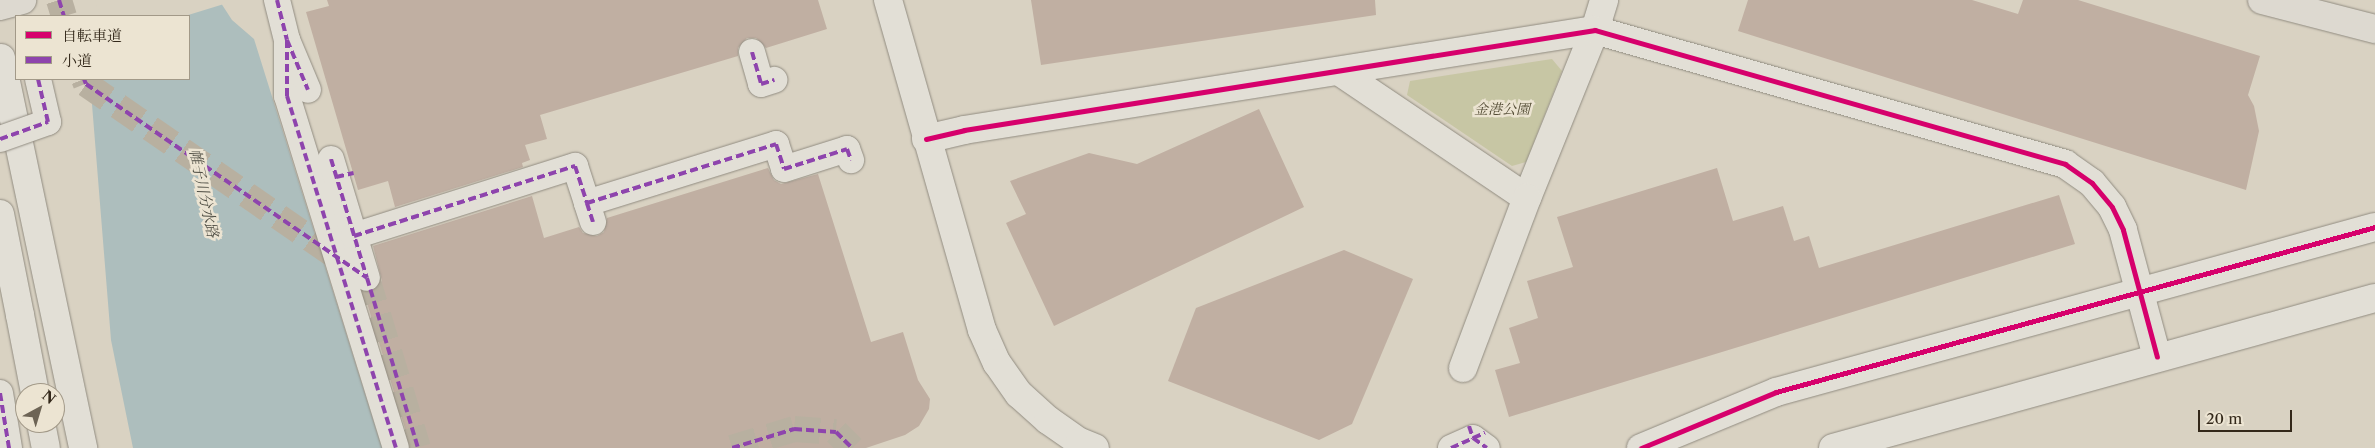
<!DOCTYPE html>
<html>
<head>
<meta charset="utf-8">
<style>
	body { margin:0 }
	#map { position:relative; width:2375px; height:448px; overflow:hidden; background:#d9d2c2; font-family:"Libre Caslon Text","Noto Serif JP",serif }
	div>[style] { position:absolute }
	.green>* { inset:0; background:#c7c6a4 }
	.water>* { inset:0; background:#adbebd }
	.pier>* { inset:0; background:#d9d2c2 }
	.building>* { inset:0; background:#c0afa2 }
	.pedestrian-tunnel>* { height:26px; margin-top:-13px; transform-origin:0; background:repeating-linear-gradient(90deg,#b8b0a0 0 26px,transparent 0 39px) }
	.roads { filter:drop-shadow(0 0 1px #918c81) drop-shadow(0 0 1px #918c81) }
	.pedestrian>* { height:26px; margin:-13px; padding:0 13px; transform-origin:13px; border-radius:13px; background:#e2dfd6 }
	.minor>* { height:28px; margin:-14px; padding:0 14px; transform-origin:14px; border-radius:14px; background:#e2dfd6 }
	.tertiary>* { height:28px; margin:-14px; padding:0 14px; transform-origin:14px; border-radius:14px; background:#e2dfd6 }
	.trunk>* { height:28px; margin:-14px; padding:0 14px; transform-origin:14px; border-radius:14px; background:#ddd9d0 }
	.motorway>* { height:28px; margin:-14px; padding:0 14px; transform-origin:14px; border-radius:14px; background:#ddd9d0 }
	.bridges { filter:drop-shadow(0 0 1px #918c81) drop-shadow(0 0 1px #918c81) }
	.pedestrian-bridge>* { height:26px; margin:-13px; padding:0 13px; transform-origin:13px; border-radius:13px; background:#e2dfd6 }
	.quiet>* { height:4px; margin-top:-2px; transform-origin:0; background:repeating-linear-gradient(90deg,#8e44ad 0 8px,transparent 0 12px) }
	.cycleway>* { height:5px; margin:-2.5px; padding:0 2.5px; transform-origin:2.5px; border-radius:2.5px; background:#d6006c }
	span { translate:-50% -50%; white-space:nowrap; text-align:center; line-height:1.15; -webkit-text-stroke:5px #ece4d2; paint-order:stroke }
	.park-label { font-size:14px; color:#544d36; font-style:italic }
	.water-label { font-size:15px; color:#4d4c42; font-style:italic }
	.legend { position:absolute; left:15px; top:15px; width:175px; height:65px; box-sizing:border-box; background:#ece4d2; border:1px solid #a29988; margin:0; padding:6px 9px; list-style:none; font-size:15px; color:#33281a }
	.legend li { display:flex; align-items:center; gap:10px; height:25px }
	.legend b { width:25px; border:1px solid #a29988 }
	.north { position:absolute; left:15px; top:383px; width:50px; height:50px; box-sizing:border-box; background:#ece4d2; border:1px solid #a29988; border-radius:50%; rotate:39deg; font-size:14px; font-weight:700; line-height:20px; text-align:center; color:#33281a }
	.north::after { content:''; display:block; margin:auto; width:18px; height:22px; background:#6d6455; clip-path:polygon(50% 0,100% 100%,50% 72%,0 100%) }
	.scale { position:absolute; left:2198px; top:410px; width:94px; height:22px; box-sizing:border-box; border:2px solid #33281a; border-top:0; padding-left:6px; font-size:15px; line-height:18px; white-space:nowrap; color:#33281a; -webkit-text-stroke:4px #ece4d2; paint-order:stroke }
</style>
</head>
<body>
<div id="map">
	<div class="green">
		<i style="clip-path:polygon(1552px 59px,1562px 71px,1526px 162px,1512px 166px,1407px 95px,1410px 81px)"></i>
	</div>
	<div class="water">
		<i style="clip-path:polygon(219px 0,232px 20px,254px 39px,382px 448px,133px 448px,111px 340px,91px 92px,97px 79px,189px 79px,189px 16px,103px 16px)"></i>
	</div>
	<div class="pier">
		<i style="clip-path:polygon(95px 0,222px 0,224px 4px,185px 16px,100px 16px)"></i>
	</div>
	<div class="building">
		<i style="clip-path:polygon(327px 0,818px 0,827px 29px,766px 48px,756px 38px,747px 38px,738px 48px,738px 56px,540px 115px,547px 139px,525px 145px,530px 160px,522px 163px,523px 167px,395px 207px,388px 181px,358px 190px,306px 12px,329px 6px)"></i>
		<i style="clip-path:polygon(1031px 0,1375px 0,1376px 15px,1041px 65px)"></i>
		<i style="clip-path:polygon(1748px 0,1972px 0,2018px 14px,2023px 0,2078px 0,2260px 56px,2248px 95px,2254px 106px,2259px 131px,2246px 190px,1738px 31px)"></i>
		<i style="clip-path:polygon(1259px 109px,1304px 207px,1054px 326px,1006px 223px,1026px 214px,1010px 181px,1089px 153px,1137px 164px)"></i>
		<i style="clip-path:polygon(768px 168px,774px 180px,781px 184px,818px 174px,871px 342px,903px 332px,918px 380px,930px 399px,929px 409px,919px 426px,905px 435px,866px 448px,411px 448px,364px 293px,378px 289px,382px 281px,373px 246px,532px 196px,544px 238px,579px 227px,583px 233px,597px 236px,604px 232px,607px 218px)"></i>
		<i style="clip-path:polygon(1717px 168px,1733px 221px,1783px 206px,1794px 241px,1809px 236px,1819px 268px,2059px 195px,2075px 244px,1509px 417px,1495px 370px,1520px 363px,1509px 328px,1538px 318px,1527px 281px,1573px 267px,1557px 217px)"></i>
		<i style="clip-path:polygon(1344px 250px,1413px 279px,1352px 424px,1319px 440px,1168px 381px,1196px 308px)"></i>
	</div>
	<div class="pedestrian-tunnel">
		<i style="left:59px;top:0;width:17px;rotate:73deg"></i>
		<i style="left:84px;top:79px;width:5px;rotate:68deg"></i>
		<i style="left:86px;top:84px;width:341px;rotate:34.6deg"></i>
		<i style="left:367px;top:278px;width:177px;rotate:73.3deg"></i>
		<i style="left:732px;top:448px;width:65px;rotate:-17deg"></i>
		<i style="left:794px;top:429px;width:42px;rotate:4.1deg"></i>
		<i style="left:836px;top:432px;width:23px;rotate:45deg"></i>
	</div>
	<div class="roads">
		<div class="pedestrian">
			<i style="left:277px;top:0;width:41px;rotate:76deg"></i>
			<i style="left:287px;top:40px;width:54px;rotate:67.2deg"></i>
			<i style="left:287px;top:40px;width:56px;rotate:90deg"></i>
			<i style="left:287px;top:96px;width:368px;rotate:72.8deg"></i>
			<i style="left:752px;top:52px;width:33px;rotate:74deg"></i>
			<i style="left:761px;top:84px;width:14px;rotate:-17deg"></i>
			<i style="left:331px;top:159px;width:124px;rotate:73.2deg"></i>
			<i style="left:593px;top:222px;width:20px;rotate:-108deg"></i>
			<i style="left:587px;top:203px;width:198px;rotate:-17.3deg"></i>
			<i style="left:776px;top:144px;width:26px;rotate:72deg"></i>
			<i style="left:784px;top:169px;width:66px;rotate:-17.6deg"></i>
			<i style="left:847px;top:149px;width:12px;rotate:70deg"></i>
			<i style="left:354px;top:236px;width:232px;rotate:-17.6deg"></i>
			<i style="left:575px;top:166px;width:39px;rotate:72deg"></i>
			<i style="left:0;top:393px;width:56px;rotate:80.7deg"></i>
			<i style="left:1451px;top:448px;width:24px;rotate:-24deg"></i>
			<i style="left:1473px;top:438px;width:17px;rotate:36deg"></i>
		</div>
		<div class="minor">
			<i style="left:1340px;top:72px;width:225px;rotate:34deg"></i>
			<i style="left:1527px;top:198px;width:181px;rotate:-68deg"></i>
			<i style="left:1595px;top:30px;width:31px;rotate:-73deg"></i>
			<i style="left:926px;top:139px;width:39px;rotate:-13deg"></i>
			<i style="left:964px;top:130px;width:639px;rotate:-9.01deg"></i>
			<i style="left:1595px;top:30px;width:489px;rotate:15.9deg"></i>
			<i style="left:2065px;top:164px;width:33px;rotate:35deg"></i>
			<i style="left:2092px;top:183px;width:31px;rotate:50deg"></i>
			<i style="left:2112px;top:207px;width:25px;rotate:64deg"></i>
			<i style="left:2123px;top:230px;width:131px;rotate:75deg"></i>
			<i style="left:0;top:214px;width:103px;rotate:78.8deg"></i>
			<i style="left:1463px;top:368px;width:182px;rotate:-69.4deg"></i>
		</div>
		<div class="tertiary">
			<i style="left:888px;top:0;width:343px;rotate:74.1deg"></i>
			<i style="left:982px;top:330px;width:36px;rotate:66deg"></i>
			<i style="left:997px;top:363px;width:38px;rotate:55deg"></i>
			<i style="left:1019px;top:394px;width:39px;rotate:42deg"></i>
			<i style="left:1048px;top:420px;width:39px;rotate:35deg"></i>
			<i style="left:1080px;top:442px;width:16px;rotate:22deg"></i>
			<i style="left:1px;top:58px;width:399px;rotate:78.1deg"></i>
			<i style="left:20px;top:315px;width:79px;rotate:79.1deg"></i>
			<i style="left:41px;top:423px;width:25px;rotate:79deg"></i>
			<i style="left:1641px;top:448px;width:146px;rotate:-22.5deg"></i>
			<i style="left:1776px;top:392px;width:621px;rotate:-15.4deg"></i>
			<i style="left:1833px;top:448px;width:562px;rotate:-15.47deg"></i>
		</div>
		<div class="trunk">
			<i style="left:0;top:6px;width:23px;rotate:-15deg"></i>
		</div>
		<div class="motorway">
			<i style="left:2262px;top:0;width:117px;rotate:14.4deg"></i>
		</div>
	</div>
	<div class="bridges">
		<div class="pedestrian-bridge">
			<i style="left:0;top:139px;width:51px;rotate:-19.5deg"></i>
			<i style="left:48px;top:122px;width:44px;rotate:-103.1deg"></i>
		</div>
	</div>
	<div class="quiet">
		<i style="left:59px;top:0;width:17px;rotate:73deg"></i>
		<i style="left:277px;top:0;width:41px;rotate:76deg"></i>
		<i style="left:287px;top:40px;width:54px;rotate:67.2deg"></i>
		<i style="left:287px;top:40px;width:56px;rotate:90deg"></i>
		<i style="left:287px;top:96px;width:368px;rotate:72.8deg"></i>
		<i style="left:752px;top:52px;width:33px;rotate:74deg"></i>
		<i style="left:761px;top:84px;width:14px;rotate:-17deg"></i>
		<i style="left:84px;top:79px;width:5px;rotate:68deg"></i>
		<i style="left:86px;top:84px;width:341px;rotate:34.6deg"></i>
		<i style="left:367px;top:278px;width:177px;rotate:73.3deg"></i>
		<i style="left:0;top:139px;width:51px;rotate:-19.5deg"></i>
		<i style="left:48px;top:122px;width:44px;rotate:-103.1deg"></i>
		<i style="left:331px;top:159px;width:124px;rotate:73.2deg"></i>
		<i style="left:336px;top:177px;width:18px;rotate:-13deg"></i>
		<i style="left:593px;top:222px;width:20px;rotate:-108deg"></i>
		<i style="left:587px;top:203px;width:198px;rotate:-17.3deg"></i>
		<i style="left:776px;top:144px;width:26px;rotate:72deg"></i>
		<i style="left:784px;top:169px;width:66px;rotate:-17.6deg"></i>
		<i style="left:847px;top:149px;width:12px;rotate:70deg"></i>
		<i style="left:354px;top:236px;width:232px;rotate:-17.6deg"></i>
		<i style="left:575px;top:166px;width:39px;rotate:72deg"></i>
		<i style="left:0;top:393px;width:56px;rotate:80.7deg"></i>
		<i style="left:1469px;top:426px;width:13px;rotate:72deg"></i>
		<i style="left:1473px;top:438px;width:13px;rotate:-23deg"></i>
		<i style="left:732px;top:448px;width:65px;rotate:-17deg"></i>
		<i style="left:794px;top:429px;width:42px;rotate:4.1deg"></i>
		<i style="left:836px;top:432px;width:23px;rotate:45deg"></i>
		<i style="left:1451px;top:448px;width:24px;rotate:-24deg"></i>
		<i style="left:1473px;top:438px;width:17px;rotate:36deg"></i>
	</div>
	<div class="cycleway">
		<i style="left:926px;top:139px;width:39px;rotate:-13deg"></i>
		<i style="left:964px;top:130px;width:639px;rotate:-9.01deg"></i>
		<i style="left:1595px;top:30px;width:489px;rotate:15.9deg"></i>
		<i style="left:2065px;top:164px;width:33px;rotate:35deg"></i>
		<i style="left:2092px;top:183px;width:31px;rotate:50deg"></i>
		<i style="left:2112px;top:207px;width:25px;rotate:64deg"></i>
		<i style="left:2123px;top:230px;width:131px;rotate:75deg"></i>
		<i style="left:1641px;top:448px;width:146px;rotate:-22.5deg"></i>
		<i style="left:1776px;top:392px;width:621px;rotate:-15.4deg"></i>
	</div>
	<div class="park-label">
		<span style="left:1502px;top:109px">金港公園</span>
	</div>
	<div class="water-label">
		<span style="left:204px;top:193px;rotate:78deg">帷子川分水路</span>
	</div>
	<ul class="legend">
	<li><b style="height:6px;background:#d6006c"></b>自転車道</li>
	<li><b style="height:6px;background:#8e44ad"></b>小道</li>
	</ul>
	<div class="north">N</div>
	<div class="scale">20 m</div>
</div>
</body>
</html>
